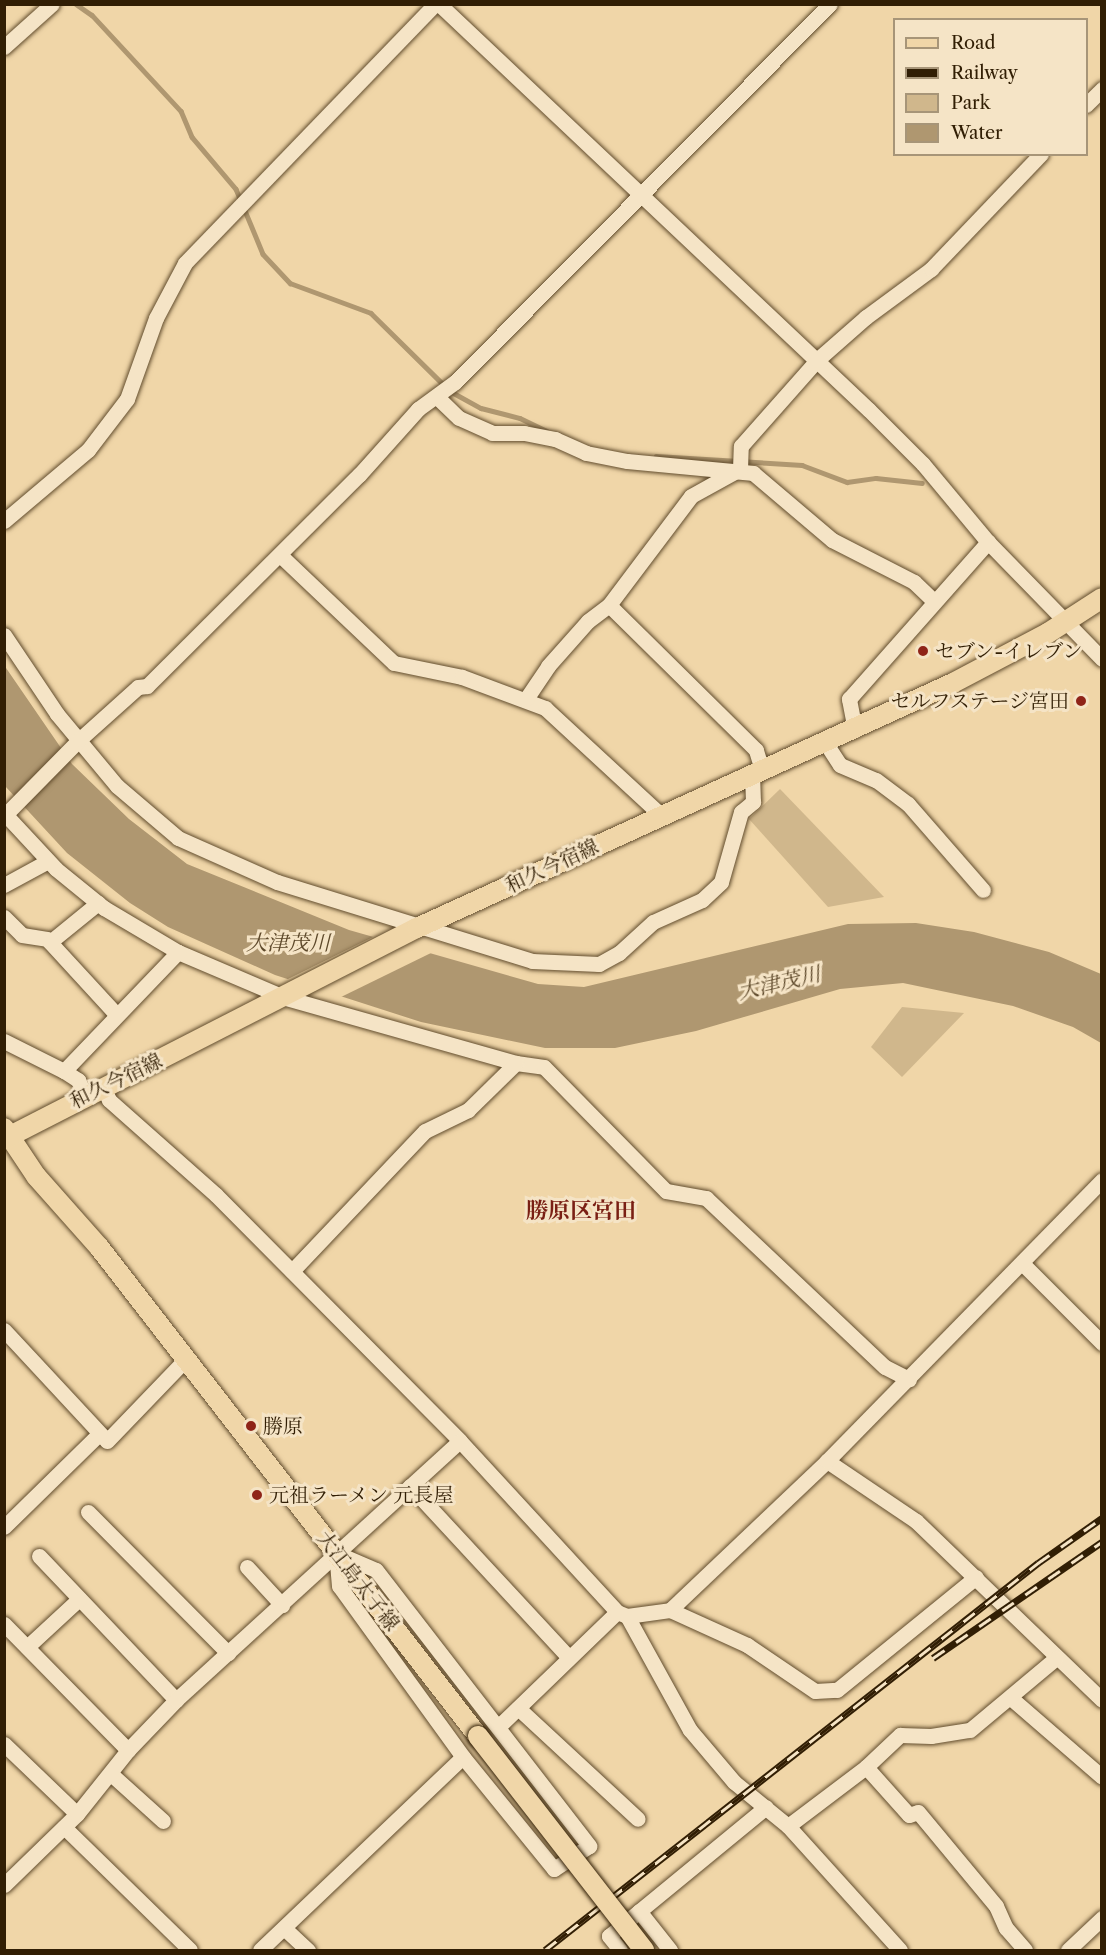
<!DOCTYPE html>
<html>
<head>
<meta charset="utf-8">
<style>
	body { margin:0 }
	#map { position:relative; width:1106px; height:1955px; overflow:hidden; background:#f0d6a8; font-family:"Libre Caslon Text","Noto Serif JP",serif }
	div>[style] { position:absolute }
	.green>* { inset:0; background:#d0b78c }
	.water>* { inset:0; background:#af9770 }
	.pier>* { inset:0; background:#f0d6a8 }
	.stream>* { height:4.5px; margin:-2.25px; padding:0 2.25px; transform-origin:2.25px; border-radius:2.25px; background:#af9770 }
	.roads { filter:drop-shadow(0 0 2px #614c2d) drop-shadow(0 0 2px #614c2d) }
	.minor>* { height:15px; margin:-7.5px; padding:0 7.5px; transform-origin:7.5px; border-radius:7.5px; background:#f5e4c6 }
	.major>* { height:20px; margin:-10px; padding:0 10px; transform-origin:10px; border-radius:10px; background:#f0d6a8 }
	.rail>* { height:7px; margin-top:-3.5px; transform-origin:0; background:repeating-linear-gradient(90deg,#f5e4c6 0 14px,#311e04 0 28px); box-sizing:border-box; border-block:2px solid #311e04 }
	.bridges { filter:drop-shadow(0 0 2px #311e04) drop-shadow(0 0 2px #311e04) }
	.major-bridge>* { height:20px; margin:-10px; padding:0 10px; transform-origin:10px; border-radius:10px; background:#f0d6a8 }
	.dots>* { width:16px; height:16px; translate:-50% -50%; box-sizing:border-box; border:3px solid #f5e4c6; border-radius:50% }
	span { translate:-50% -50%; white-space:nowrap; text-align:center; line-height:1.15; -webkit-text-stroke:6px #f5e4c6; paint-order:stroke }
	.poi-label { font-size:20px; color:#311e04 }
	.left { translate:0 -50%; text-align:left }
	.right { translate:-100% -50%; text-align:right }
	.street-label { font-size:20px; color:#311e04 }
	.water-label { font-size:21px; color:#5d482a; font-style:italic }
	.quarter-label { font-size:22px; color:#7a1f14; font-weight:700 }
	.frame { position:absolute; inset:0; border:6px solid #311e04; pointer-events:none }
	.legend { position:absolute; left:893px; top:18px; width:195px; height:138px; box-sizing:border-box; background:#f5e4c6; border:2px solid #a79578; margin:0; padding:8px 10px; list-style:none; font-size:18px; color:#311e04 }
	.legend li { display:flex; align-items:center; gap:12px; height:30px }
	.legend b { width:30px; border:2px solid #a79578 }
</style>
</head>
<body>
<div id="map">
	<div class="green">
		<i style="clip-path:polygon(780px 789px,884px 897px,828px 907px,749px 819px)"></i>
		<i style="clip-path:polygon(902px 1007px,964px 1013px,902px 1077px,871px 1047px)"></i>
	</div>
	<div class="water">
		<i style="clip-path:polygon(4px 665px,72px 764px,129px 819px,187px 864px,349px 930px,538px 984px,584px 987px,848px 924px,916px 923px,974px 932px,1049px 952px,1101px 974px,1101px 1043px,1073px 1027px,1013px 1006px,903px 983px,840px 989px,696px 1031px,615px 1048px,545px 1048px,421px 1022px,275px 975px,168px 927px,130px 903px,67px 853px,5px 786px)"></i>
	</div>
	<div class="pier">
		<i style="clip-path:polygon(377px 935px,433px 952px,339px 998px,284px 981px)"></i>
	</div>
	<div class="stream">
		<i style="left:76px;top:4px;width:19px;rotate:35deg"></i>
		<i style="left:92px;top:15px;width:131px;rotate:47.2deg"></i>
		<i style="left:181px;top:111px;width:28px;rotate:67deg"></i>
		<i style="left:192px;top:137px;width:68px;rotate:49.8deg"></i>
		<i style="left:236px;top:189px;width:70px;rotate:67.4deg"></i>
		<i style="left:263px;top:254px;width:40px;rotate:47deg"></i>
		<i style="left:290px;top:283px;width:86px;rotate:20.3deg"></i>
		<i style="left:371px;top:313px;width:103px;rotate:44.6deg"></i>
		<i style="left:450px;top:391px;width:35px;rotate:29deg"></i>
		<i style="left:481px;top:408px;width:40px;rotate:14.4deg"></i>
		<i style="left:520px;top:418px;width:30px;rotate:26deg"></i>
		<i style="left:656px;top:456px;width:146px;rotate:3.5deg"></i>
		<i style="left:802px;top:465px;width:48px;rotate:20.7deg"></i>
		<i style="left:847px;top:482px;width:29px;rotate:-8deg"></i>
		<i style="left:876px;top:478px;width:46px;rotate:6.2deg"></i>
	</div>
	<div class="roads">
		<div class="minor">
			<i style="left:439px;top:4px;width:591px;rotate:43.36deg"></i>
			<i style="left:869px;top:410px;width:76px;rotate:45deg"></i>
			<i style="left:923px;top:464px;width:102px;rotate:50.2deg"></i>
			<i style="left:988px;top:542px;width:163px;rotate:45.7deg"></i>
			<i style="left:4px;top:47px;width:64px;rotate:-41.9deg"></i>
			<i style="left:1086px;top:105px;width:23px;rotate:-45deg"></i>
			<i style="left:437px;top:397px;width:30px;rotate:44deg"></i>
			<i style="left:459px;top:418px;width:36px;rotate:24deg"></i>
			<i style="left:492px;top:433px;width:32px"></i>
			<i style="left:524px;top:433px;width:32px;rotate:11deg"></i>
			<i style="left:555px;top:439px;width:34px;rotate:24deg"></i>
			<i style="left:586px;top:453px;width:42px;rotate:11deg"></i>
			<i style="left:627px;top:461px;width:127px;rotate:5.4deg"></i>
			<i style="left:753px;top:473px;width:104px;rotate:40.3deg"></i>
			<i style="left:832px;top:540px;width:92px;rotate:27.1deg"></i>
			<i style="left:914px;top:582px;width:28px;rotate:44deg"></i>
			<i style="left:4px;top:521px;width:110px;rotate:-40.2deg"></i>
			<i style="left:88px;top:450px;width:64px;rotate:-52.6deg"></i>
			<i style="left:127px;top:399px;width:86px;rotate:-70.3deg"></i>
			<i style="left:156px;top:318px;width:62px;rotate:-62.2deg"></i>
			<i style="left:185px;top:263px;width:360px;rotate:-46deg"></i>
			<i style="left:280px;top:555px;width:157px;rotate:43.5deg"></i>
			<i style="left:394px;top:663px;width:69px;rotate:11.6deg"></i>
			<i style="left:462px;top:677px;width:89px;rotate:20.5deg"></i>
			<i style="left:545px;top:708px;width:158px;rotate:42.7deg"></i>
			<i style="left:4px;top:635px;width:95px;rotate:56.1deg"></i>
			<i style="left:57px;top:714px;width:94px;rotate:50.2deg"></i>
			<i style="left:117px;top:786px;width:80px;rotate:40.4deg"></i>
			<i style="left:178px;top:838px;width:108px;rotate:24deg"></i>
			<i style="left:277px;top:882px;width:267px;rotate:17.2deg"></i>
			<i style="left:532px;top:961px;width:67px;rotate:2.6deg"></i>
			<i style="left:599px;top:964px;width:23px;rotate:-29deg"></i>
			<i style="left:619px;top:953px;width:46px;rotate:-42.4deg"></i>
			<i style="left:653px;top:922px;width:54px;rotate:-24.2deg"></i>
			<i style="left:702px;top:900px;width:26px;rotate:-43deg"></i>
			<i style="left:721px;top:882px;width:73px;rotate:-74.1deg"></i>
			<i style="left:741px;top:812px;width:16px;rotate:-40deg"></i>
			<i style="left:753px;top:802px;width:28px;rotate:-92deg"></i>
			<i style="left:526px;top:699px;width:40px;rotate:-56deg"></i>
			<i style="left:548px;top:666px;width:60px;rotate:-48.4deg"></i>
			<i style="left:588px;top:621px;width:26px;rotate:-37deg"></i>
			<i style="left:855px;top:730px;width:32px;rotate:-101deg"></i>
			<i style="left:849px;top:699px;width:210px;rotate:-48.5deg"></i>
			<i style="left:825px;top:742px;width:27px;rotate:57deg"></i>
			<i style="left:840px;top:765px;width:39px;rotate:23deg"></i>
			<i style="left:876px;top:780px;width:40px;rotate:37deg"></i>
			<i style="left:908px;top:804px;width:114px;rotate:48.9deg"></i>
			<i style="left:762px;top:770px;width:21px;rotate:-107deg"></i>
			<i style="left:756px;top:750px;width:206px;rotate:-135.4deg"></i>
			<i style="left:609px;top:605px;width:136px;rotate:-53deg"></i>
			<i style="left:691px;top:496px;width:56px;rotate:-28.9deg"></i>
			<i style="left:740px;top:469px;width:23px;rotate:-88deg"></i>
			<i style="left:741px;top:446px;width:115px;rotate:-48.5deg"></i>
			<i style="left:817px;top:360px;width:65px;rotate:-41.3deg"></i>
			<i style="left:866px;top:317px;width:81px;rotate:-36.4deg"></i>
			<i style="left:931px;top:269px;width:159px;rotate:-46.3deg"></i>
			<i style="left:4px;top:813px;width:76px;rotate:47.1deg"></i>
			<i style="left:56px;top:869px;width:62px;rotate:39.1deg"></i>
			<i style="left:104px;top:908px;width:86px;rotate:30.7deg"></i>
			<i style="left:178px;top:952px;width:117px;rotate:23.1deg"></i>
			<i style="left:286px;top:998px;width:239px;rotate:15.8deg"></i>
			<i style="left:516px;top:1063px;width:28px;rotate:8deg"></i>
			<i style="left:544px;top:1067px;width:174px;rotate:45.5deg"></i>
			<i style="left:666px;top:1191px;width:41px;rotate:9.9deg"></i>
			<i style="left:706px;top:1198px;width:246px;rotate:43.4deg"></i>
			<i style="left:885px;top:1367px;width:27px;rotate:27deg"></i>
			<i style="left:4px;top:816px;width:108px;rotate:-45.4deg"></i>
			<i style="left:80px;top:739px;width:78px;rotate:-41.9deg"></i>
			<i style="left:138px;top:687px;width:9px;rotate:-6deg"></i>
			<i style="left:147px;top:686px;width:299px;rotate:-44.9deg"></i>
			<i style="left:359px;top:475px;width:89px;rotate:-48.2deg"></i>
			<i style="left:418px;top:409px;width:46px;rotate:-36.1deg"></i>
			<i style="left:455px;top:382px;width:532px;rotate:-45.23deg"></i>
			<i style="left:4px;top:885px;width:50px;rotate:-28.6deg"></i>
			<i style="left:4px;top:917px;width:25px;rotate:45deg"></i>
			<i style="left:22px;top:935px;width:25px;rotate:9deg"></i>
			<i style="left:47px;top:939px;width:103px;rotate:47.4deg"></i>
			<i style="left:50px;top:942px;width:62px;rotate:-39.1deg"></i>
			<i style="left:4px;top:1041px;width:67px;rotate:26.6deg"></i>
			<i style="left:64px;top:1071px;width:17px;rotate:33deg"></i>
			<i style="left:78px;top:1080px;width:17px;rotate:65deg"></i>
			<i style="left:64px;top:1071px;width:165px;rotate:-46.2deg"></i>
			<i style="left:103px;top:1087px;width:14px;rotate:65deg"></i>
			<i style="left:109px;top:1100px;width:143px;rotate:41.6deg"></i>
			<i style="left:216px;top:1195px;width:346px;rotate:45.2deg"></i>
			<i style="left:460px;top:1441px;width:232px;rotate:47.4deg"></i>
			<i style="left:1023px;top:1264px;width:112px;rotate:45deg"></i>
			<i style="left:292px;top:1271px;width:193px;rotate:-46.5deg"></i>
			<i style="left:425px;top:1131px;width:48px;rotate:-26deg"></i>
			<i style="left:468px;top:1110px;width:67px;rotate:-44.4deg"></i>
			<i style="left:4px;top:1330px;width:151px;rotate:47.1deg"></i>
			<i style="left:107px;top:1441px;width:112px;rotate:-46.1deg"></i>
			<i style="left:827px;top:1461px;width:107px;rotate:34deg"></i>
			<i style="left:916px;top:1521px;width:258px;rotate:43.9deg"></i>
			<i style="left:410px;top:1486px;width:234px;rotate:47.2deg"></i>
			<i style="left:88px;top:1512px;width:199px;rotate:45.2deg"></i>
			<i style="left:4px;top:1527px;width:132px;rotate:-44.4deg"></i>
			<i style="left:336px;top:1553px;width:43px;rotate:23deg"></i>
			<i style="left:376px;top:1570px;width:349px;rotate:52.3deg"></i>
			<i style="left:589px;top:1846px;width:42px;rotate:146.7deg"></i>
			<i style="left:554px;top:1869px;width:144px;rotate:-129.1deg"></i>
			<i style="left:463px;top:1757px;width:211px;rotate:-125.9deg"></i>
			<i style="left:339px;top:1586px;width:33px;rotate:-95deg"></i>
			<i style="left:39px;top:1556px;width:199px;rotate:46.4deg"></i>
			<i style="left:247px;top:1567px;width:52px;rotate:47.4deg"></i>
			<i style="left:670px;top:1610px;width:85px;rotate:24.4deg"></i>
			<i style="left:747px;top:1645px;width:82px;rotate:34.1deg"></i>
			<i style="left:815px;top:1691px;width:22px;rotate:-3deg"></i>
			<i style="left:837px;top:1690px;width:179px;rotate:-39.1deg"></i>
			<i style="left:627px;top:1616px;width:130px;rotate:61.1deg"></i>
			<i style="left:690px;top:1730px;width:68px;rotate:49.8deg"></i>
			<i style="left:734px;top:1782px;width:70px;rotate:39.2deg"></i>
			<i style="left:788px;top:1826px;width:167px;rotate:47.9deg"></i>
			<i style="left:4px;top:1624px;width:177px;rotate:45.5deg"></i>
			<i style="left:27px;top:1647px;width:71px;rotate:-42.7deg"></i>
			<i style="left:1012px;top:1699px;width:119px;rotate:40.9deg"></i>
			<i style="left:518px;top:1708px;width:163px;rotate:42.8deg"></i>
			<i style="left:498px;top:1727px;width:165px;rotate:-44deg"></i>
			<i style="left:617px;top:1612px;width:11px;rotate:22deg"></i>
			<i style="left:627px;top:1616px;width:43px;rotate:-7.9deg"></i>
			<i style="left:670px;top:1610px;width:216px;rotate:-43.5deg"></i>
			<i style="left:827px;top:1461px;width:393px;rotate:-45.6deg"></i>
			<i style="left:4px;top:1744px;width:101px;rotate:43.8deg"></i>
			<i style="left:866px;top:1767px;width:64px;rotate:48.1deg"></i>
			<i style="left:909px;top:1815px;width:9px;rotate:-18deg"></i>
			<i style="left:918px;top:1812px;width:122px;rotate:50.3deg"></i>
			<i style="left:996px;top:1906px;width:24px;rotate:66deg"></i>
			<i style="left:1006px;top:1928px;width:29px;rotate:49deg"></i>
			<i style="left:111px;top:1774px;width:70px;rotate:42.1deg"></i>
			<i style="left:788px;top:1826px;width:98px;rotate:-37.1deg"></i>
			<i style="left:866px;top:1767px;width:47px;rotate:-43.3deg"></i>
			<i style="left:900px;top:1735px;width:31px;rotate:2deg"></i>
			<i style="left:931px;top:1736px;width:39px;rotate:-9deg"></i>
			<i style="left:970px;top:1730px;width:112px;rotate:-39.9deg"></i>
			<i style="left:64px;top:1827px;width:176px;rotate:44.3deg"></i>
			<i style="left:4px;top:1885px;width:102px;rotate:-44.2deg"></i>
			<i style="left:77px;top:1814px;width:82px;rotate:-51.4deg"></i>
			<i style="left:128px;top:1750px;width:69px;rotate:-46.2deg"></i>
			<i style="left:176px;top:1700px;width:384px;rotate:-42.4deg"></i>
			<i style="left:639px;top:1911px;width:50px;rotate:51.5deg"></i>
			<i style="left:284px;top:1928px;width:33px;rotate:43deg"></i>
			<i style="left:260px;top:1950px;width:280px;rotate:-43.6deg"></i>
			<i style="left:620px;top:1950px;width:18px;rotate:-128deg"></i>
			<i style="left:609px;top:1936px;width:203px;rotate:-39.4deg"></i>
			<i style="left:1068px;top:1950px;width:47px;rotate:-43.3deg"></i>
		</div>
		<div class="major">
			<i style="left:4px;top:1128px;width:58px;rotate:56.3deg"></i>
			<i style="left:36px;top:1176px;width:95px;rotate:48.4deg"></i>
			<i style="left:99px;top:1247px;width:619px;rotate:52.22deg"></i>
			<i style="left:4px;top:1139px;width:464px;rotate:-27.1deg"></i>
			<i style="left:417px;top:928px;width:589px;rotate:-24.56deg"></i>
			<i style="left:953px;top:683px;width:107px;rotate:-27.8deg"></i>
			<i style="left:1048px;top:633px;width:64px;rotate:-32.9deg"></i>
		</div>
	</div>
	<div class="rail">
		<i style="left:933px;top:1658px;width:205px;rotate:-34.5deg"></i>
		<i style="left:545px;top:1950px;width:627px;rotate:-38.13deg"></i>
		<i style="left:1038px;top:1563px;width:78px;rotate:-35.1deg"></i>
	</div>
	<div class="bridges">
		<div class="major-bridge">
			<i style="left:478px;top:1736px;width:271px;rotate:52.2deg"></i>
		</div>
	</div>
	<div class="dots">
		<i style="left:923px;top:651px;background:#8f2418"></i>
		<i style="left:1081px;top:701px;background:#8f2418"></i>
		<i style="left:251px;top:1426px;background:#8f2418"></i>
		<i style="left:257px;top:1495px;background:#8f2418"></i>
	</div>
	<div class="poi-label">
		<span class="left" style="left:935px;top:651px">セブン-イレブン</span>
		<span class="right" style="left:1069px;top:701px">セルフステージ宮田</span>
		<span class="left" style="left:263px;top:1426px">勝原</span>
		<span class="left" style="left:269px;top:1495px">元祖ラーメン 元長屋</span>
	</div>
	<div class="street-label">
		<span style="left:552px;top:866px;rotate:-25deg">和久今宿線</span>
		<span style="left:116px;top:1081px;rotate:-26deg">和久今宿線</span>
		<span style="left:358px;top:1581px;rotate:52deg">大江島太子線</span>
	</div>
	<div class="water-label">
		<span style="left:288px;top:943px">大津茂川</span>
		<span style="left:779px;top:983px;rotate:-13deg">大津茂川</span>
	</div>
	<div class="quarter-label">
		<span style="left:581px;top:1211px">勝原区宮田</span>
	</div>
	<div class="frame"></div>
	<ul class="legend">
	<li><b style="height:8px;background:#f0d6a8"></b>Road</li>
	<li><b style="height:8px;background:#311e04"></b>Railway</li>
	<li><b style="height:16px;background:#d0b78c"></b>Park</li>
	<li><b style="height:16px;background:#af9770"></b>Water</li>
	</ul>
</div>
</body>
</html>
